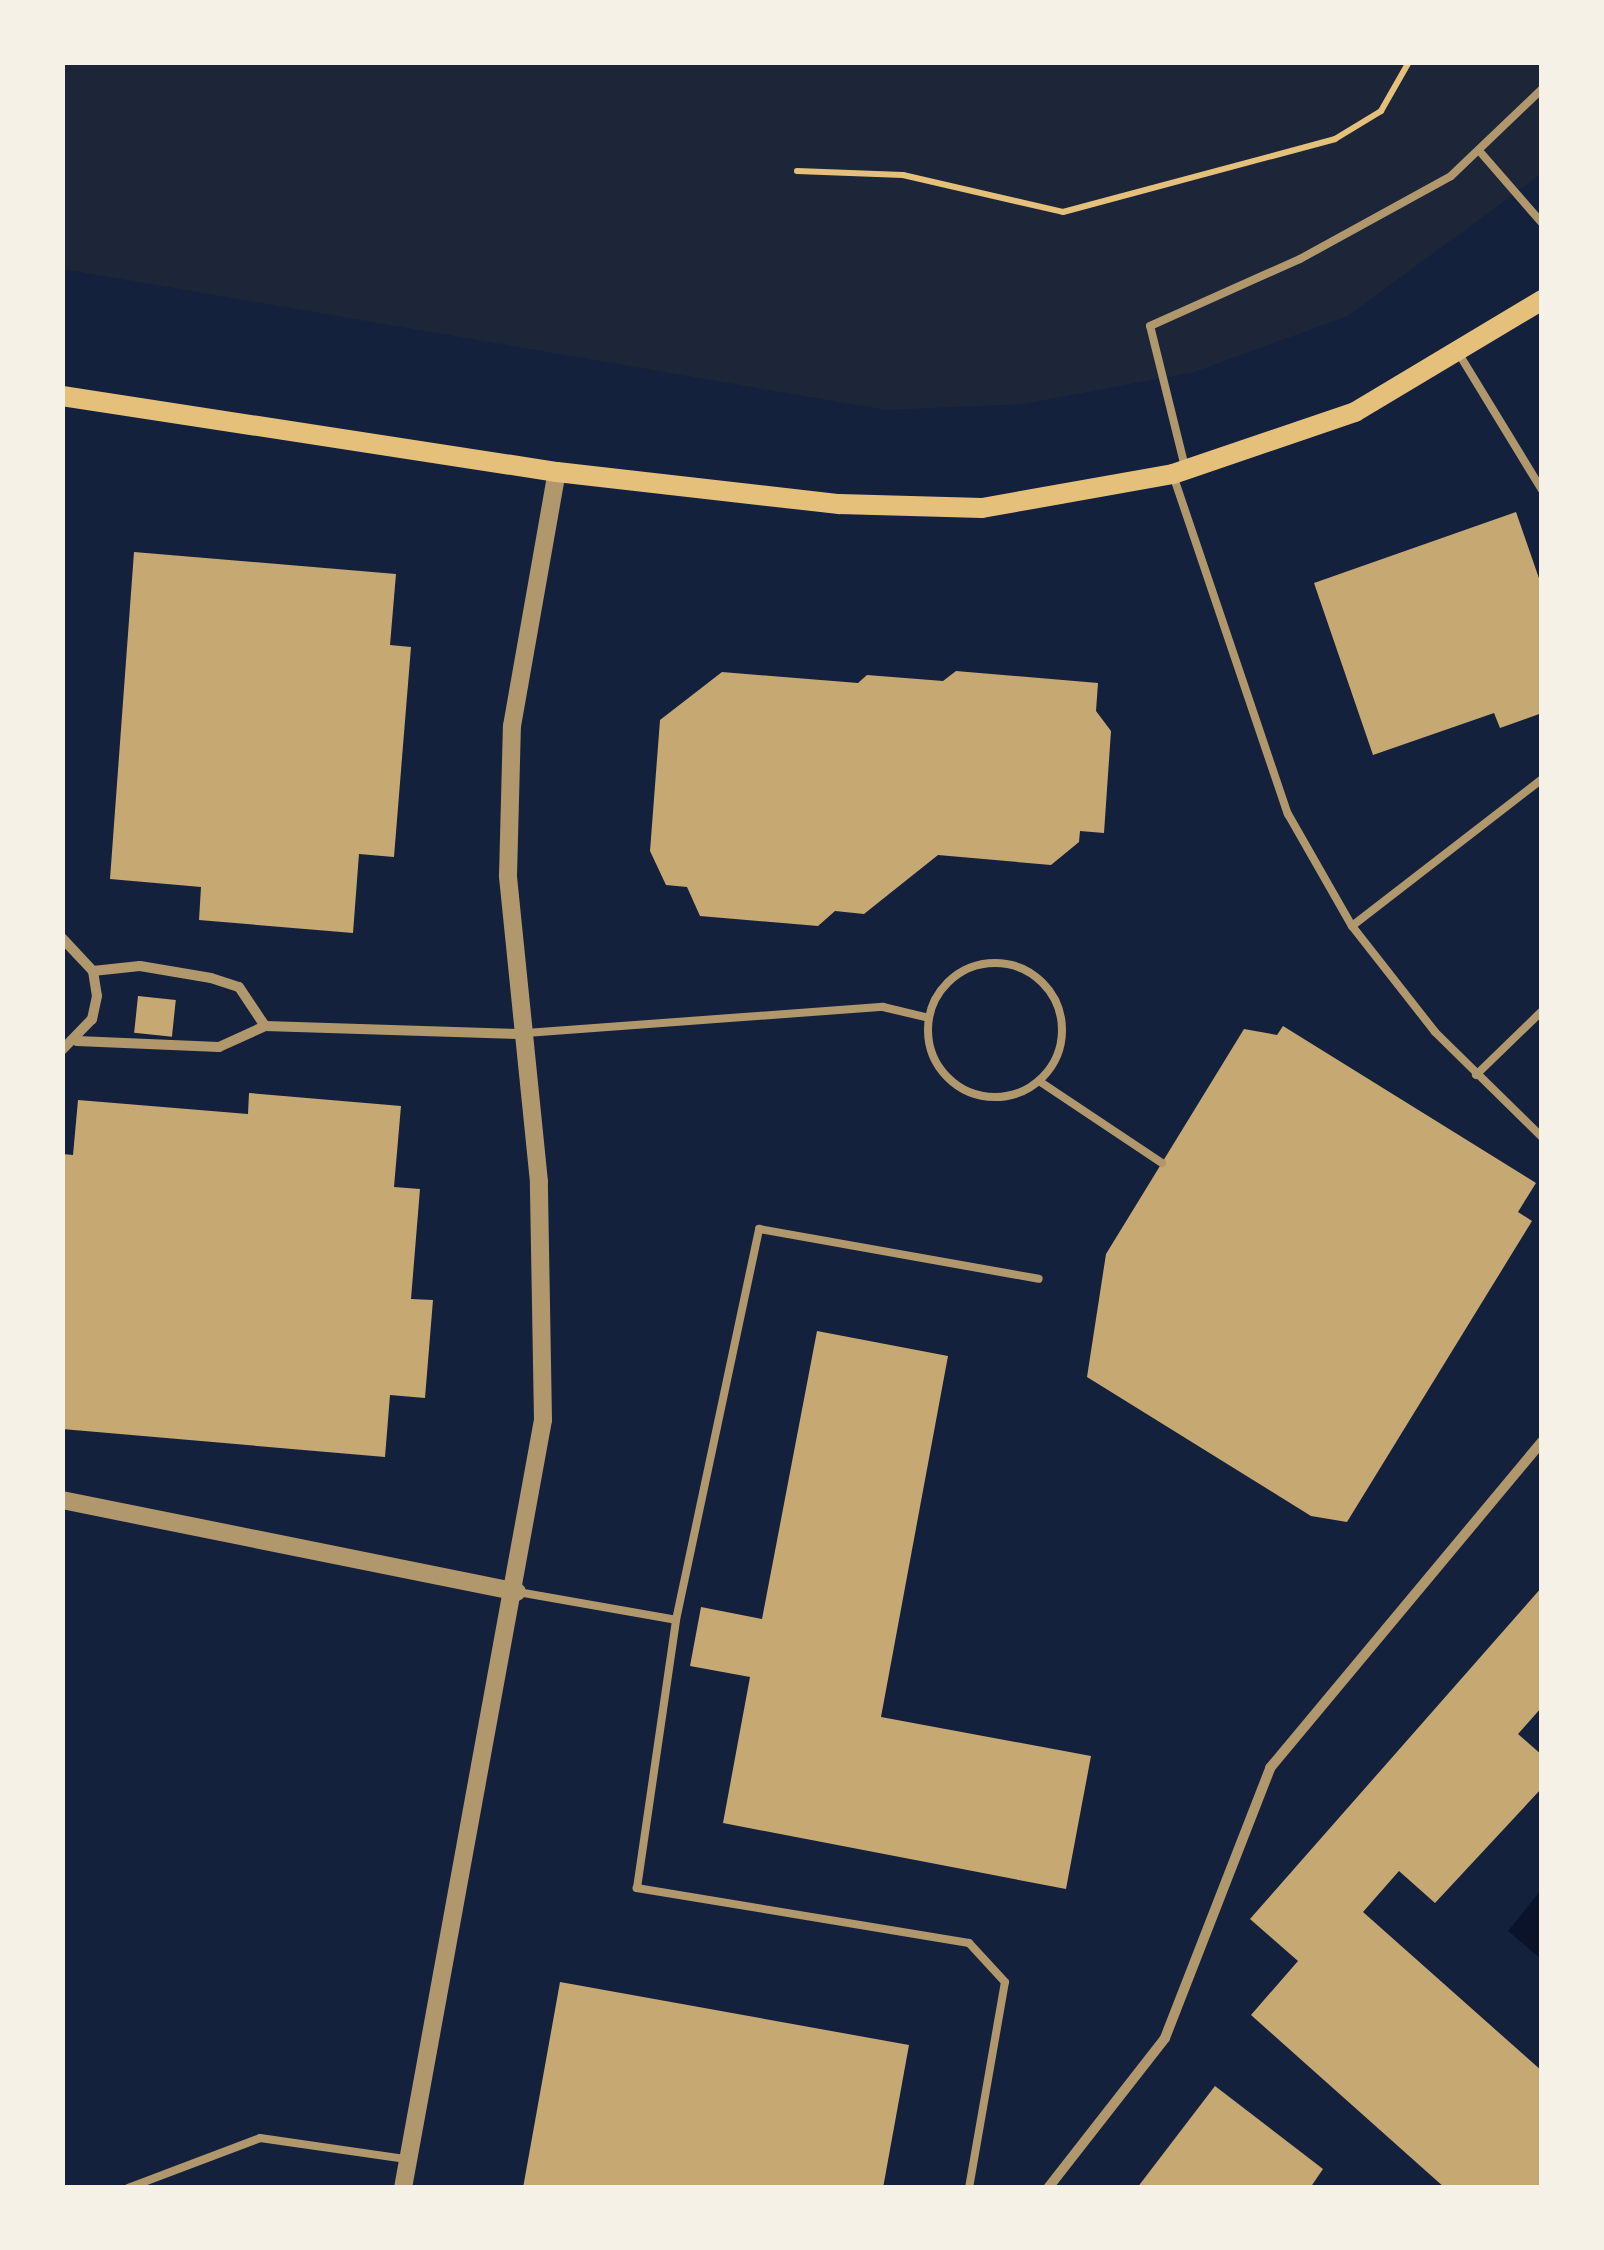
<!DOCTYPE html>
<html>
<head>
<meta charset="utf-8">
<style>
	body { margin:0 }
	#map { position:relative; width:1604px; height:2250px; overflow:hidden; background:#14213d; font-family:"Archivo Narrow",sans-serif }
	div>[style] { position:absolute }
	.green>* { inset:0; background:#1d2539 }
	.water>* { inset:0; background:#0b132b }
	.building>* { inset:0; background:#c6a872; transform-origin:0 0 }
	.path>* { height:6px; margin:-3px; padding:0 3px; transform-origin:3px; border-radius:3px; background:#e5c07b }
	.service>* { height:8px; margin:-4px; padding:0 4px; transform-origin:4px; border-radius:4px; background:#b1986c }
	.service>.ring { margin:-4px; padding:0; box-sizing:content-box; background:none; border:8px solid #b1986c; border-radius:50% }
	.minor>* { height:10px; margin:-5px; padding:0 5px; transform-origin:5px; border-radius:5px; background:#b1986c }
	.tertiary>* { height:18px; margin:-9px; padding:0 9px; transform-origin:9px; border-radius:9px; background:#b1986c }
	.secondary>* { height:20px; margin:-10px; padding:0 10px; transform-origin:10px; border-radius:10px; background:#e5c07b }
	span { translate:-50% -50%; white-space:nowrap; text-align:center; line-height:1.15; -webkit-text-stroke:8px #f6f1e7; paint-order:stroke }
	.frame { position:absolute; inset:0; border:65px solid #f6f1e7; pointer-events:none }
</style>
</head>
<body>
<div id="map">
	<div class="green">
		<i style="clip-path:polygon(62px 63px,1541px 63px,1541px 174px,1348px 316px,1194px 372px,1023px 404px,886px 410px,63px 269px)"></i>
	</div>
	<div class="water">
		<i style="clip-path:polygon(1541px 1890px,1541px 1959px,1508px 1931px)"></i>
	</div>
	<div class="building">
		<i style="clip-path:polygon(1516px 512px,1542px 587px,1542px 713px,1500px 728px,1494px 713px,1373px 755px,1314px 583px)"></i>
		<i style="clip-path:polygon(134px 552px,396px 574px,390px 645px,411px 647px,394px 857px,359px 854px,353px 933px,199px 920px,201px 887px,110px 879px)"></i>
		<i style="clip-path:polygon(956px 671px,1098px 683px,1096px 711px,1111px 731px,1104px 833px,1080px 831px,1079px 842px,1051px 865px,938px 855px,864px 914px,835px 911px,818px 926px,700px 916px,687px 887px,666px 885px,650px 851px,660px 720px,722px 672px,858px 683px,867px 675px,943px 681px)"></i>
		<i style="left:138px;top:996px;width:38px;height:37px;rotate:6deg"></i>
		<i style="clip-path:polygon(1283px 1026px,1536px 1183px,1518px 1212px,1532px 1221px,1347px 1522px,1311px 1516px,1087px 1377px,1106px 1254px,1244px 1029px,1277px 1035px)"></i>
		<i style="clip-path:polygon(249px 1093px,401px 1106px,394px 1187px,420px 1189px,411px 1299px,433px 1300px,425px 1398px,390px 1395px,385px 1457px,62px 1429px,62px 1154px,73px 1155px,78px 1100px,248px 1114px)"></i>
		<i style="clip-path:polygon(817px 1331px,948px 1356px,881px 1717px,1091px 1756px,1066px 1889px,723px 1823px,750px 1677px,690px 1666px,701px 1607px,762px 1619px)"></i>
		<i style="clip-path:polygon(1542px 1587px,1542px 1707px,1518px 1734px,1542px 1755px,1542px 1788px,1435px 1903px,1399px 1871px,1363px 1912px,1542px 2071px,1542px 2186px,1445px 2188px,1251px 2015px,1298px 1961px,1250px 1919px)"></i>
		<i style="clip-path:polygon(560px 1982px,909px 2045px,883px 2188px,523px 2188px)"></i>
		<i style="clip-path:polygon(1215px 2086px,1323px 2169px,1310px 2188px,1137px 2188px)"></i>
	</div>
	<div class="path">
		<i style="left:797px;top:171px;width:106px;rotate:2.2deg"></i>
		<i style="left:903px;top:175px;width:164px;rotate:13deg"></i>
		<i style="left:1063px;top:212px;width:282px;rotate:-15deg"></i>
		<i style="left:1335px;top:139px;width:54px;rotate:-31.3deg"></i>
		<i style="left:1381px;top:111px;width:56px;rotate:-60.3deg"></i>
	</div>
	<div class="service">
		<i style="left:1482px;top:154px;width:91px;rotate:49deg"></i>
		<i style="left:1459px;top:354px;width:159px;rotate:58.6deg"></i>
		<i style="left:1185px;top:467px;width:145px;rotate:-103.9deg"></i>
		<i style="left:1150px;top:326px;width:164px;rotate:-24.1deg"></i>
		<i style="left:1300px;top:259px;width:172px;rotate:-28.8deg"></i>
		<i style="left:1451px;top:176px;width:126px;rotate:-43.7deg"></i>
		<i style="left:1174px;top:478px;width:355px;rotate:71.3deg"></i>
		<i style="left:1288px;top:814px;width:129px;rotate:60.3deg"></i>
		<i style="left:1352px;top:926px;width:135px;rotate:51.9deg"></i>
		<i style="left:1435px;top:1032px;width:150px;rotate:44.5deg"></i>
		<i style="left:1352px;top:926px;width:240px;rotate:-37.7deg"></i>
		<i class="ring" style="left:928px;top:963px;width:126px;height:126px"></i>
		<i style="left:526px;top:1033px;width:358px;rotate:-4.2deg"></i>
		<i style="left:883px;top:1007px;width:47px;rotate:13.4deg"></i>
		<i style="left:1476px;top:1075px;width:92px;rotate:-44.1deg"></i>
		<i style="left:1039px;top:1081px;width:148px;rotate:33.7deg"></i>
		<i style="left:518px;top:1592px;width:160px;rotate:10deg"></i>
		<i style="left:128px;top:2188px;width:141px;rotate:-20.7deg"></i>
		<i style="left:260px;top:2138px;width:148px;rotate:8.2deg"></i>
		<i style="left:969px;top:2188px;width:209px;rotate:-80.1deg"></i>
		<i style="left:1005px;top:1982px;width:53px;rotate:-132.7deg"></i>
		<i style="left:969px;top:1943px;width:337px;rotate:-170.6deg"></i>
		<i style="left:637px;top:1888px;width:271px;rotate:-81.7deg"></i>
		<i style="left:676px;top:1620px;width:400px;rotate:-78deg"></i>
		<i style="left:759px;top:1229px;width:284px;rotate:10.1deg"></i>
	</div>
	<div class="minor">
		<i style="left:62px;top:938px;width:45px;rotate:46.8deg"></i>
		<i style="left:93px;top:971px;width:25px;rotate:81deg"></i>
		<i style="left:97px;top:996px;width:24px;rotate:102deg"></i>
		<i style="left:92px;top:1019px;width:43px;rotate:134.1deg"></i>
		<i style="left:93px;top:971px;width:47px;rotate:-6.1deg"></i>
		<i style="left:140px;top:966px;width:72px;rotate:9.6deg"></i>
		<i style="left:211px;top:978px;width:29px;rotate:18deg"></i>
		<i style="left:239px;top:987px;width:47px;rotate:56.3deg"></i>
		<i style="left:77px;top:1041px;width:142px;rotate:2.4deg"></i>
		<i style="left:219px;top:1047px;width:51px;rotate:-24.5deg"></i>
		<i style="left:265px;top:1026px;width:257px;rotate:1.8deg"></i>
		<i style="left:1048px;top:2188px;width:190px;rotate:-52deg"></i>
		<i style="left:1165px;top:2038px;width:290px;rotate:-68.7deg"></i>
		<i style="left:1270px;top:1768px;width:425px;rotate:-50.2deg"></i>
	</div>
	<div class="tertiary">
		<i style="left:62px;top:1500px;width:464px;rotate:11.4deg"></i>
		<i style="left:403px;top:2188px;width:781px;rotate:-79.67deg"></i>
		<i style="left:543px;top:1420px;width:238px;rotate:-91deg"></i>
		<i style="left:539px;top:1182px;width:308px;rotate:-95.8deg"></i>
		<i style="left:508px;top:876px;width:150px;rotate:-88.5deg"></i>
		<i style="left:512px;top:726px;width:258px;rotate:-80deg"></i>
	</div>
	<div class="secondary">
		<i style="left:62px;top:396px;width:501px;rotate:8.73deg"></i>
		<i style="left:557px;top:472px;width:284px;rotate:6.5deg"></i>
		<i style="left:839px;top:504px;width:143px;rotate:1.6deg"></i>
		<i style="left:982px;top:508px;width:194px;rotate:-10.1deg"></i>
		<i style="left:1173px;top:474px;width:192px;rotate:-18.8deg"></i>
		<i style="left:1355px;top:412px;width:218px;rotate:-30.9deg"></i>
	</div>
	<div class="frame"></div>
</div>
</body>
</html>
